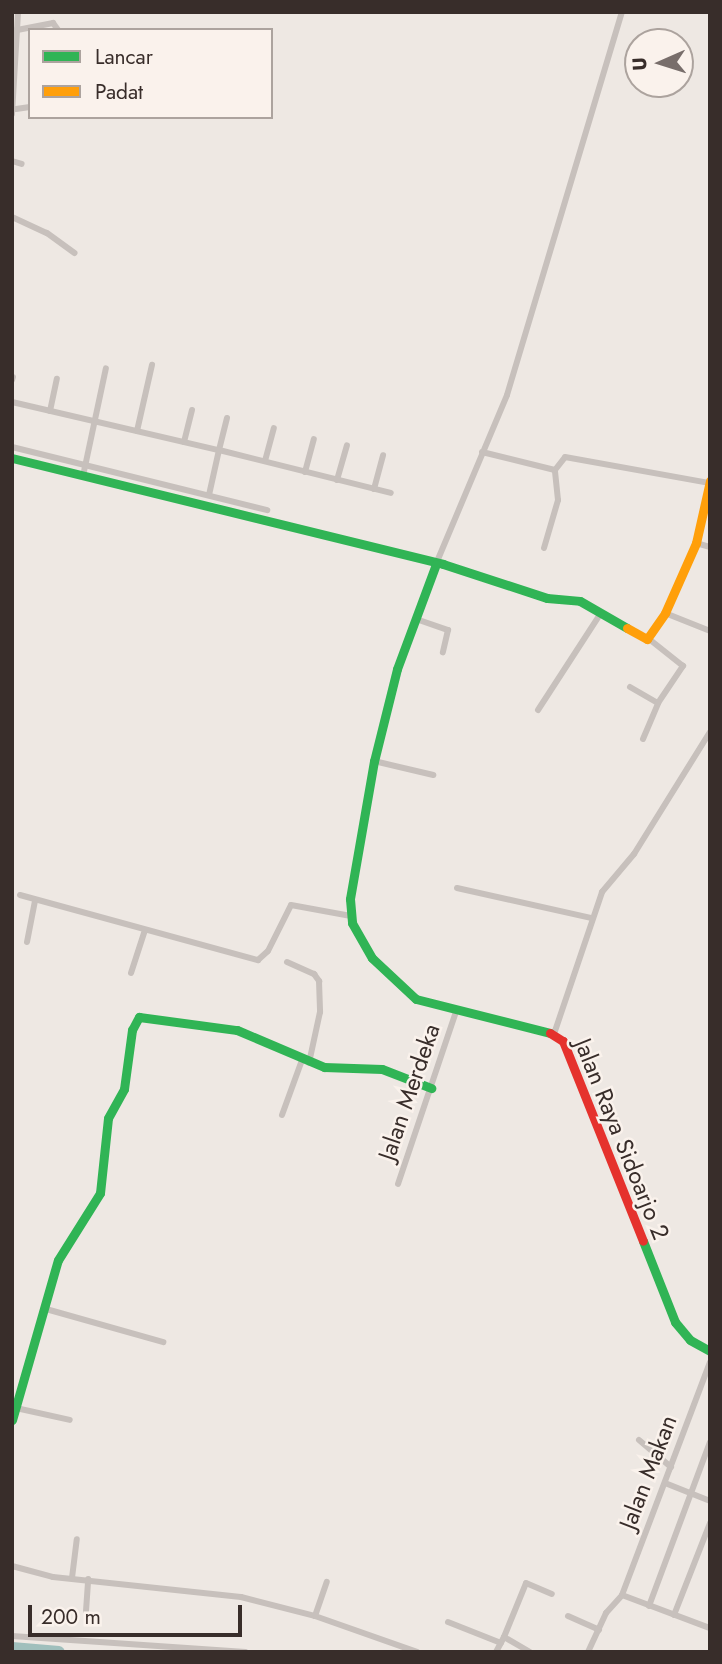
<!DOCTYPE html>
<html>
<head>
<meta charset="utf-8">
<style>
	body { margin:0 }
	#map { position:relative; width:722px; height:1664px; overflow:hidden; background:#eee8e3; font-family:Jost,sans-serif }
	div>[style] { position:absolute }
	.river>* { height:12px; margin:-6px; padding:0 6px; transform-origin:6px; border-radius:6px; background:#a0bfbc }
	.street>* { height:6px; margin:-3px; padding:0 3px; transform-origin:3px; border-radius:3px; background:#c7c0bc }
	.fast>* { height:9px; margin:-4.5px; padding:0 4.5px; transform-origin:4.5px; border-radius:4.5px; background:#30b455 }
	.slow>* { height:9px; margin:-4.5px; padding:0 4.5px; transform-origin:4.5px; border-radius:4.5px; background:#ff9f0a }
	.jam>* { height:9px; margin:-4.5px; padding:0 4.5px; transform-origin:4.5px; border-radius:4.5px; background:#e5322d }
	span { translate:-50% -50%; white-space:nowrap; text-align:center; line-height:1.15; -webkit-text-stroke:5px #faf2ec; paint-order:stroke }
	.street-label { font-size:24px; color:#382d2a }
	.frame { position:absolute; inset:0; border:14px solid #382d2a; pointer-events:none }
	.legend { position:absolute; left:28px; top:28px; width:245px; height:91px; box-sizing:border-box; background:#faf2ec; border:2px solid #aca39e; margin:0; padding:9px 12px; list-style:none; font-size:21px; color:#382d2a }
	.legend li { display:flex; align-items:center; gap:14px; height:35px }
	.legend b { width:35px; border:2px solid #aca39e }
	.north { position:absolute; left:624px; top:28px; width:70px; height:70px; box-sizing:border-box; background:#faf2ec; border:2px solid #aca39e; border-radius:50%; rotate:267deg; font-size:19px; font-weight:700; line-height:28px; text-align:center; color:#382d2a }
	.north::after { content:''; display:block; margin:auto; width:24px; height:32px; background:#786e6b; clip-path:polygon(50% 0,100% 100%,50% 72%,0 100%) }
	.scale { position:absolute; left:28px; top:1605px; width:214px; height:32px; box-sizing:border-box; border:4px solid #382d2a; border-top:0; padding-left:9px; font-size:21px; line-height:24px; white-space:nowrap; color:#382d2a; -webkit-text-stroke:5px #faf2ec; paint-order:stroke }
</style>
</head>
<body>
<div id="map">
	<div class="river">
		<i style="left:12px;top:1648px;width:47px;rotate:4.9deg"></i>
	</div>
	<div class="street">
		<i style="left:12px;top:31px;width:42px;rotate:-11deg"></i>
		<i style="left:53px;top:23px;width:9px;rotate:54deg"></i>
		<i style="left:16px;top:109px;width:14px;rotate:-8deg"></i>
		<i style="left:12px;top:114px;width:102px;rotate:-86.6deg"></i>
		<i style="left:12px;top:161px;width:10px;rotate:17deg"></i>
		<i style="left:12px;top:217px;width:38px;rotate:25deg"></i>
		<i style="left:47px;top:233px;width:34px;rotate:36deg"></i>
		<i style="left:12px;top:380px;width:3px;rotate:-72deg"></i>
		<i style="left:12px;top:402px;width:212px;rotate:13.1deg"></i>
		<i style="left:219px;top:450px;width:33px;rotate:-76deg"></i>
		<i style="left:50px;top:411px;width:33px;rotate:-78deg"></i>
		<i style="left:137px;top:431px;width:68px;rotate:-77.2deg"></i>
		<i style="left:184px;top:442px;width:33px;rotate:-76deg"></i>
		<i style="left:12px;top:447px;width:263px;rotate:13.9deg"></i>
		<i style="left:482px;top:452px;width:75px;rotate:13.9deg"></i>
		<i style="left:265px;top:461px;width:34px;rotate:-75deg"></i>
		<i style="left:305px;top:472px;width:34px;rotate:-75deg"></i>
		<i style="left:83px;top:476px;width:110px;rotate:-78deg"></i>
		<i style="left:337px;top:480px;width:36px;rotate:-74deg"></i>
		<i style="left:374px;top:489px;width:35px;rotate:-75deg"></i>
		<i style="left:209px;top:495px;width:46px;rotate:-77.5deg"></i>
		<i style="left:219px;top:450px;width:177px;rotate:14deg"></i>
		<i style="left:696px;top:543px;width:15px;rotate:16deg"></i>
		<i style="left:544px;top:548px;width:50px;rotate:-73.7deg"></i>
		<i style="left:558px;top:500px;width:30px;rotate:-96deg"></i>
		<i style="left:555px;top:470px;width:16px;rotate:-52deg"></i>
		<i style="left:565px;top:457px;width:146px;rotate:10.2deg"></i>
		<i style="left:436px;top:564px;width:183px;rotate:-67.2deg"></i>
		<i style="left:507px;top:395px;width:400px;rotate:-73.3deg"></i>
		<i style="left:665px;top:613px;width:48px;rotate:21.8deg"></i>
		<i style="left:416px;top:619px;width:34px;rotate:19deg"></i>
		<i style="left:448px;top:630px;width:23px;rotate:103deg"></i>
		<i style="left:630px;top:687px;width:32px;rotate:30deg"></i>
		<i style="left:538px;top:710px;width:116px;rotate:-57deg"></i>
		<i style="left:643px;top:739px;width:39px;rotate:-67deg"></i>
		<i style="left:658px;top:703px;width:45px;rotate:-56deg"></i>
		<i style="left:683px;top:666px;width:43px;rotate:-141.5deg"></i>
		<i style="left:374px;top:761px;width:61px;rotate:13.3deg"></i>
		<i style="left:457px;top:888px;width:137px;rotate:12.6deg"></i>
		<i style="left:20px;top:895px;width:247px;rotate:15.3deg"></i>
		<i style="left:258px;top:960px;width:13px;rotate:-42deg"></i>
		<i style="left:268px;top:951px;width:51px;rotate:-63.4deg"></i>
		<i style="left:291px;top:905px;width:61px;rotate:10.4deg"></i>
		<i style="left:27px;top:942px;width:42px;rotate:-79deg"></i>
		<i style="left:287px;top:962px;width:30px;rotate:24deg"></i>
		<i style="left:314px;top:974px;width:9px;rotate:54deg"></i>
		<i style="left:319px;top:981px;width:31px;rotate:88deg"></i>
		<i style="left:320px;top:1012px;width:52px;rotate:102.2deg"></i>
		<i style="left:131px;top:973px;width:45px;rotate:-72deg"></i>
		<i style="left:554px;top:1034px;width:150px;rotate:-71.3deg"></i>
		<i style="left:602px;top:892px;width:50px;rotate:-49.9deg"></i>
		<i style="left:634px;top:854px;width:144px;rotate:-58.1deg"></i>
		<i style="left:282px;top:1115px;width:59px;rotate:-70deg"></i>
		<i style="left:398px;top:1184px;width:182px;rotate:-71.4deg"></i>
		<i style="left:46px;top:1309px;width:122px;rotate:15.8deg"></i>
		<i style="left:16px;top:1408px;width:55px;rotate:12.5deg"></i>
		<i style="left:639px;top:1440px;width:42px;rotate:40.2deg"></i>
		<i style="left:665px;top:1483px;width:48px;rotate:21.8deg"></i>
		<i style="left:12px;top:1566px;width:42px;rotate:15deg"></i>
		<i style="left:53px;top:1577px;width:189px;rotate:6.1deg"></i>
		<i style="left:241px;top:1597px;width:76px;rotate:14.4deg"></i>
		<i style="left:315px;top:1616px;width:108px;rotate:19.4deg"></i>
		<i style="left:72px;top:1578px;width:39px;rotate:-83deg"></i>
		<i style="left:622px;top:1595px;width:94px;rotate:20.6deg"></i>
		<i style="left:649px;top:1606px;width:175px;rotate:-69.6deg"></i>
		<i style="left:86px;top:1611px;width:32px;rotate:-86deg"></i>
		<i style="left:674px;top:1615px;width:99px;rotate:-68.6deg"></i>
		<i style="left:315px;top:1616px;width:36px;rotate:-71deg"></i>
		<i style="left:568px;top:1616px;width:34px;rotate:24deg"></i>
		<i style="left:448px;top:1622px;width:57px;rotate:21.6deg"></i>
		<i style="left:12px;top:1636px;width:234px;rotate:3.9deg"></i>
		<i style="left:504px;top:1637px;width:58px;rotate:-67.8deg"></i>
		<i style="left:526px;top:1583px;width:28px;rotate:23deg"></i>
		<i style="left:496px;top:1652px;width:17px;rotate:-62deg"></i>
		<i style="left:504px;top:1637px;width:30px;rotate:30deg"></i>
		<i style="left:588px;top:1652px;width:43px;rotate:-65.2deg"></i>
		<i style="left:606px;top:1613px;width:24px;rotate:-48deg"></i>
		<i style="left:622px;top:1595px;width:249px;rotate:-69.3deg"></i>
	</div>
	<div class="fast">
		<i style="left:12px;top:458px;width:444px;rotate:13.8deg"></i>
		<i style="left:443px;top:564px;width:109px;rotate:18.1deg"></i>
		<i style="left:547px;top:598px;width:33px;rotate:5deg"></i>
		<i style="left:580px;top:601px;width:54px;rotate:29.9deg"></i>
		<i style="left:436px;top:564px;width:112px;rotate:110.4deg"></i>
		<i style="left:397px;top:669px;width:95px;rotate:104deg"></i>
		<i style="left:374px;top:761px;width:140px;rotate:99.9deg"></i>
		<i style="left:350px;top:899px;width:24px;rotate:85deg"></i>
		<i style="left:352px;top:923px;width:40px;rotate:60.3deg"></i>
		<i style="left:372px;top:958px;width:60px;rotate:43deg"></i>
		<i style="left:416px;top:999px;width:138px;rotate:14.2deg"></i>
		<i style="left:643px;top:1241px;width:87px;rotate:68.4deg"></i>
		<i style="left:675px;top:1322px;width:23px;rotate:50deg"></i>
		<i style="left:690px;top:1340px;width:23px;rotate:29deg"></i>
		<i style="left:12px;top:1420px;width:166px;rotate:-74deg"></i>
		<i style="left:58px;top:1260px;width:79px;rotate:-57.9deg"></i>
		<i style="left:100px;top:1193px;width:75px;rotate:-83.9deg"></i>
		<i style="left:108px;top:1118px;width:33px;rotate:-61deg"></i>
		<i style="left:124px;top:1089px;width:60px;rotate:-82.3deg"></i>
		<i style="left:132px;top:1030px;width:15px;rotate:-62deg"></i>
		<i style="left:139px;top:1017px;width:99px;rotate:7.6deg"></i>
		<i style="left:237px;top:1030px;width:95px;rotate:23deg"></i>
		<i style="left:324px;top:1067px;width:58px;rotate:2deg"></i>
		<i style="left:382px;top:1069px;width:53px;rotate:21.2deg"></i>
	</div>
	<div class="slow">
		<i style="left:627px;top:628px;width:23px;rotate:29deg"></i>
		<i style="left:647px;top:639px;width:32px;rotate:-55deg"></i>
		<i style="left:665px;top:613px;width:77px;rotate:-66.1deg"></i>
		<i style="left:696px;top:543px;width:64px;rotate:-77.3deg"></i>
	</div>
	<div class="jam">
		<i style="left:550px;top:1033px;width:15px;rotate:32deg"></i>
		<i style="left:563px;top:1041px;width:215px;rotate:68.2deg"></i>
	</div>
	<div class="street-label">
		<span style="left:409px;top:1092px;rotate:-71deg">Jalan Merdeka</span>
		<span style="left:622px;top:1139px;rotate:68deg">Jalan Raya Sidoarjo 2</span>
		<span style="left:648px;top:1472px;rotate:-69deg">Jalan Makan</span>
	</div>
	<div class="frame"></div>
	<ul class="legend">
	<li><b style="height:9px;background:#30b455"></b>Lancar</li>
	<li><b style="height:9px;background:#ff9f0a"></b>Padat</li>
	</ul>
	<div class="north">U</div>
	<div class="scale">200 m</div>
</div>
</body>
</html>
